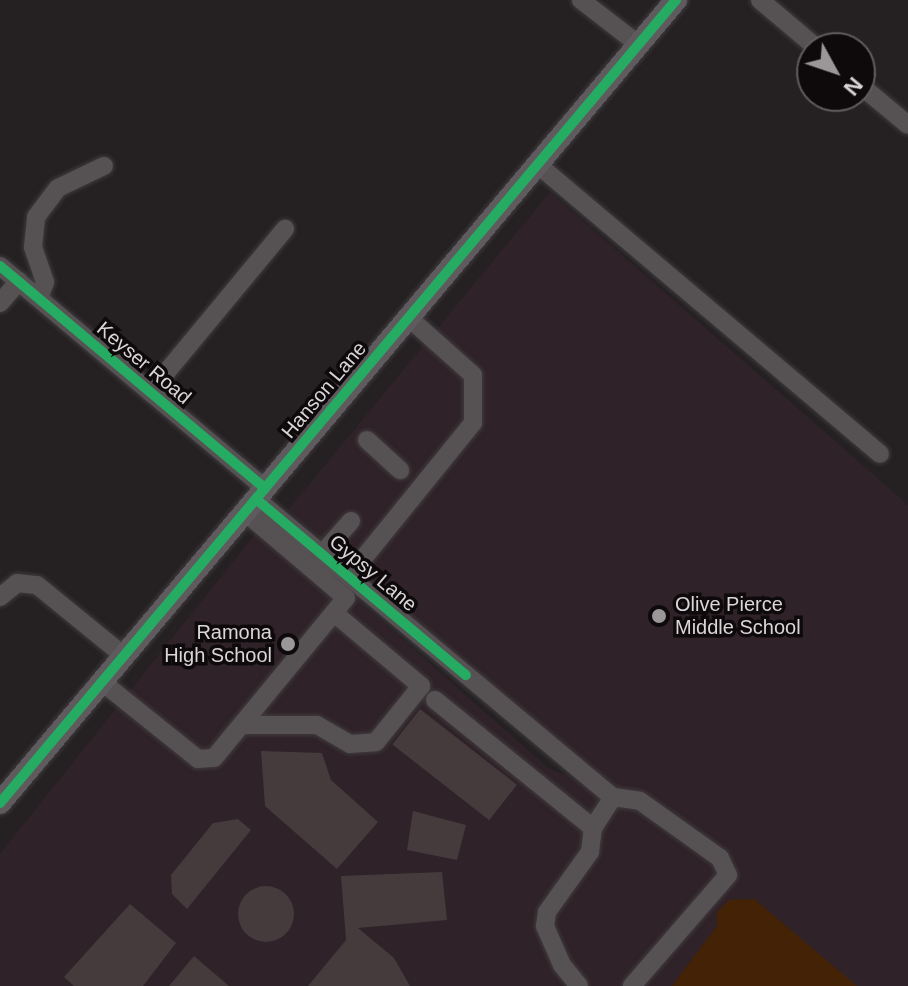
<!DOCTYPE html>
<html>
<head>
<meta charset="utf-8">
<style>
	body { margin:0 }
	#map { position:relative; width:908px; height:986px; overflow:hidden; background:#252123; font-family:Arial,sans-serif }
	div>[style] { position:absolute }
	.built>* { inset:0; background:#2f2228 }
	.green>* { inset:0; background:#442205 }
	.building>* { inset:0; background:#463b3c; transform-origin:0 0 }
	.round { border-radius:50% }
	.roads { filter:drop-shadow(0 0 2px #3f3b3d) drop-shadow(0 0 2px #3f3b3d) }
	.minor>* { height:18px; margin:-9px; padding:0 9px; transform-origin:9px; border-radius:9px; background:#565254 }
	.major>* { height:22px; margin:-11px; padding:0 11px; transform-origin:11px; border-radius:11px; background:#5f5a5e }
	.cycleway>* { height:10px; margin:-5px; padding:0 5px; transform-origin:5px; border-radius:5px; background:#26ab63 }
	.dots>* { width:22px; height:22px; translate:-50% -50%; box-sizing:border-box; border:4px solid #0e0a0c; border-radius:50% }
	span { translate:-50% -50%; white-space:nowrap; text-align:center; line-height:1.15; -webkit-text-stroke:7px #0e0a0c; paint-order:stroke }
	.street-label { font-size:20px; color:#dad5d7 }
	.poi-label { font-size:20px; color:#dad5d7 }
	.left { translate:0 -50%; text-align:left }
	.right { translate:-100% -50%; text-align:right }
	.north { position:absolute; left:796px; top:32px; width:80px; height:80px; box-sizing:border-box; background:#0e0a0c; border:2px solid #605b5d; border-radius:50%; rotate:130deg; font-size:22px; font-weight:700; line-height:32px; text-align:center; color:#dad5d7 }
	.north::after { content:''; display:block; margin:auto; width:28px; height:36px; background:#9b9698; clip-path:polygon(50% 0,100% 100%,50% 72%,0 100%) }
</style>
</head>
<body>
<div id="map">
	<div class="built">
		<i style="clip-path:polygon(550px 192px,908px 505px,908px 986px,0 986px,0 854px,267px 519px,548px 768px,591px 784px,531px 721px,288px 510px)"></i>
	</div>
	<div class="green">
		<i style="clip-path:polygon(754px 899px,857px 986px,672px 986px,717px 926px,717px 912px,729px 900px)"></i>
	</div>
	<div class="building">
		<i style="left:420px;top:709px;width:123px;height:45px;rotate:38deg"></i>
		<i style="clip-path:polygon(261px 751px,322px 753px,331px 780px,378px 822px,337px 869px,265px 806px)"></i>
		<i style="clip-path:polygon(413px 811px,466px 825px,457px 860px,407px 850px)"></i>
		<i style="clip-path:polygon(238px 819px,251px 830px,187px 909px,172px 894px,171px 875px,213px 823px)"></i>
		<i style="clip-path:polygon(442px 872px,447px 920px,358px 928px,394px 958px,410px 986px,308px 986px,346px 940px,341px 876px)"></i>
		<i class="round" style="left:238px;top:886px;width:56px;height:56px"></i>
		<i style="clip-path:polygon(130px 904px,176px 943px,143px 986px,74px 986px,64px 977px)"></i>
		<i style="clip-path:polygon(194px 956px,229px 986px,169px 986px)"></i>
	</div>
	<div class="roads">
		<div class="minor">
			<i style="left:581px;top:0;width:72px;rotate:37.7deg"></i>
			<i style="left:760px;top:0;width:75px;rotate:40.1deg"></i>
			<i style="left:860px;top:85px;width:62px;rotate:39.8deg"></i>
			<i style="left:537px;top:164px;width:449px;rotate:40.2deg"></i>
			<i style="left:0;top:266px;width:346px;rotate:40deg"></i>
			<i style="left:39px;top:298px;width:17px;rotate:-69deg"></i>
			<i style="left:45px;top:282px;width:37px;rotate:-109deg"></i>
			<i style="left:33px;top:247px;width:30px;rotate:-84deg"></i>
			<i style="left:36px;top:217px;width:36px;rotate:-53deg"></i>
			<i style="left:58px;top:188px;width:51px;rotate:-25.6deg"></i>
			<i style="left:0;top:303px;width:29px;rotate:-49deg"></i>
			<i style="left:150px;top:392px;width:212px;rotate:-50.4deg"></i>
			<i style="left:367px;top:440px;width:45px;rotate:42.3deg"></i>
			<i style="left:256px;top:499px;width:465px;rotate:39.9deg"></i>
			<i style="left:322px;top:554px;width:44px;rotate:-48.7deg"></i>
			<i style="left:349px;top:576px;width:197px;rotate:-51deg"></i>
			<i style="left:473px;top:423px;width:48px;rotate:-90deg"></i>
			<i style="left:473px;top:375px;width:86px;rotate:-138.3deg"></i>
			<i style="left:0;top:597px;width:22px;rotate:-39deg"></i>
			<i style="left:17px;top:583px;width:20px;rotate:6deg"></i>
			<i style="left:37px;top:585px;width:112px;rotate:39.2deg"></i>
			<i style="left:102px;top:682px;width:123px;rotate:38.7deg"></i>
			<i style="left:198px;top:759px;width:16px;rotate:-4deg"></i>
			<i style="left:214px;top:758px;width:207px;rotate:-50.5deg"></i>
			<i style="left:346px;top:598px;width:133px;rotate:-139.6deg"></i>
			<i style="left:435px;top:700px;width:203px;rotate:39deg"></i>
			<i style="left:242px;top:725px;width:75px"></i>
			<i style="left:317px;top:725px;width:38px;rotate:30deg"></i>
			<i style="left:350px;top:744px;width:26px;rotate:-4deg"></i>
			<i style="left:376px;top:742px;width:72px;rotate:-51.2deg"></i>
			<i style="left:421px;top:686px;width:114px;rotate:-140deg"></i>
			<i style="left:613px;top:797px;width:27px;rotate:8deg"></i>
			<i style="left:640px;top:801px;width:98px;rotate:35.5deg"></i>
			<i style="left:720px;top:858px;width:19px;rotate:65deg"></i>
			<i style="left:728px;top:875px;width:147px;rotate:130.9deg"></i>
			<i style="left:579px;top:986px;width:27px;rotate:-129deg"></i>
			<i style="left:562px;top:965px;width:43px;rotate:-113.6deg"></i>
			<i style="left:545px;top:926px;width:14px;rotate:-82deg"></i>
			<i style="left:547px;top:912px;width:74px;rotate:-54.4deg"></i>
			<i style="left:590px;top:852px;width:24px;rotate:-83deg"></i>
			<i style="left:593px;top:828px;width:37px;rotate:-57deg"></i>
		</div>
		<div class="major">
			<i style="left:0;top:803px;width:1050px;rotate:-49.91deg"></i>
		</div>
	</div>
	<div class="cycleway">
		<i style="left:0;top:266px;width:346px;rotate:40deg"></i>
		<i style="left:256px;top:499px;width:274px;rotate:40deg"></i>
		<i style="left:0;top:803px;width:1050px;rotate:-49.91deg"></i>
	</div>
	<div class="dots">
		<i style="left:659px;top:616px;background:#9b9698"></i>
		<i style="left:288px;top:644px;background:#9b9698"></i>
	</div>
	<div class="street-label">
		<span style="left:144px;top:363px;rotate:40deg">Keyser Road</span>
		<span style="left:324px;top:390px;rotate:-50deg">Hanson Lane</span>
		<span style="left:373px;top:573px;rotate:40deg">Gypsy Lane</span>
	</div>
	<div class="poi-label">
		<span class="left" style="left:675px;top:616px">Olive Pierce<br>Middle School</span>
		<span class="right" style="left:272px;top:644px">Ramona<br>High School</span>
	</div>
	<div class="north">N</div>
</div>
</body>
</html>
